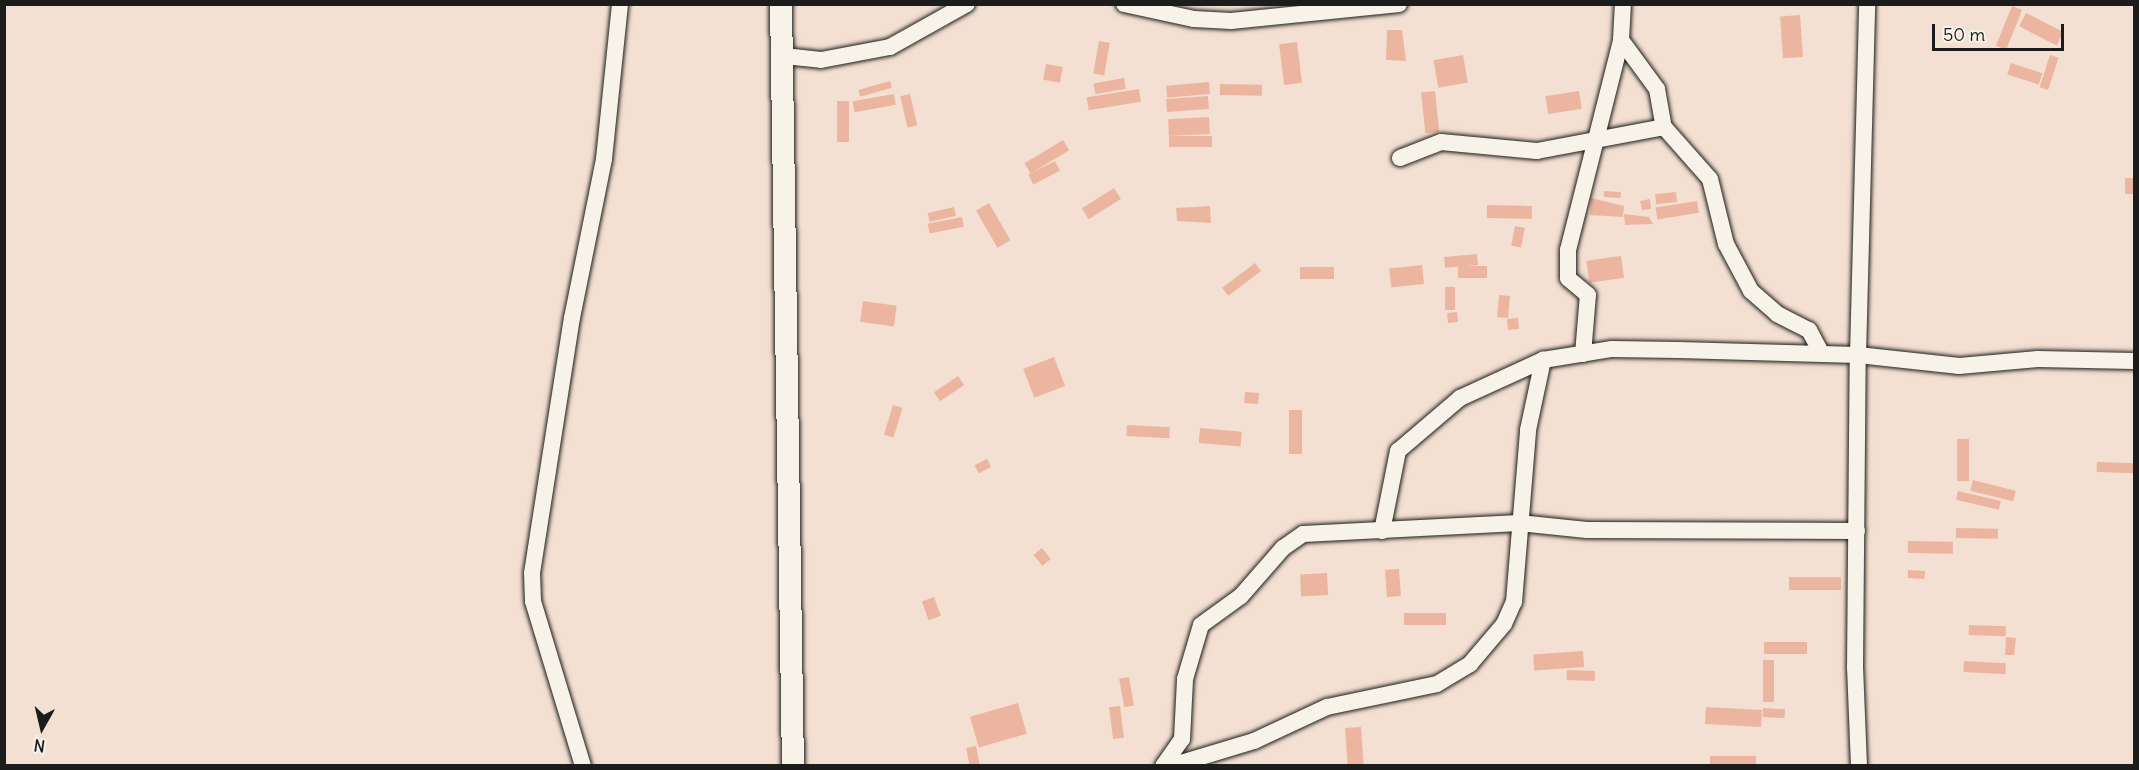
<!DOCTYPE html>
<html>
<head>
<meta charset="utf-8">
<style>
	body { margin:0 }
	#map { position:relative; width:2139px; height:770px; overflow:hidden; background:#f4e0d2; font-family:Delius,sans-serif }
	div>[style] { position:absolute }
	.building>* { inset:0; background:#ecb5a0; transform-origin:0 0 }
	.roads { filter:drop-shadow(0 0 2px #1c1c1c) drop-shadow(0 0 2px #1c1c1c) }
	.street>* { height:16px; margin:-8px; padding:0 8px; transform-origin:8px; border-radius:8px; background:#f7f3e8 }
	.secondary>* { height:22px; margin:-11px; padding:0 11px; transform-origin:11px; border-radius:11px; background:#f7f3e8 }
	span { translate:-50% -50%; white-space:nowrap; text-align:center; line-height:1.15; -webkit-text-stroke:5px #f7f3e8; paint-order:stroke }
	.frame { position:absolute; inset:0; border:6px solid #1c1c1c; pointer-events:none }
	.north { position:absolute; left:12px; top:698px; width:60px; height:60px; -webkit-text-stroke:4px #f7f3e8; paint-order:stroke; rotate:188deg; font-size:16px; font-weight:700; line-height:24px; text-align:center; color:#1c1c1c }
	.north::after { content:''; display:block; margin:auto; width:21px; height:27px; background:#1c1c1c; clip-path:polygon(50% 0,100% 100%,50% 72%,0 100%) }
	.scale { position:absolute; left:1932px; top:24px; width:132px; height:27px; box-sizing:border-box; border:3px solid #1c1c1c; border-top:0; padding-left:8px; font-size:18px; line-height:21px; white-space:nowrap; color:#1c1c1c; -webkit-text-stroke:4px #f7f3e8; paint-order:stroke }
</style>
</head>
<body>
<div id="map">
	<div class="building">
		<i style="left:2012px;top:6px;width:11px;height:43px;rotate:22deg"></i>
		<i style="left:2026px;top:13px;width:42px;height:15px;rotate:27deg"></i>
		<i style="left:1800px;top:15px;width:42px;height:20px;rotate:86deg"></i>
		<i style="clip-path:polygon(1387px 30px,1402px 30px,1406px 61px,1386px 60px)"></i>
		<i style="left:1099px;top:41px;width:11px;height:33px;rotate:10deg"></i>
		<i style="left:1297px;top:42px;width:41px;height:18px;rotate:83deg"></i>
		<i style="left:1463px;top:55px;width:28px;height:30px;rotate:80deg"></i>
		<i style="left:2050px;top:55px;width:9px;height:34px;rotate:18deg"></i>
		<i style="left:2011px;top:63px;width:33px;height:12px;rotate:18deg"></i>
		<i style="left:1046px;top:64px;width:17px;height:16px;rotate:10deg"></i>
		<i style="left:1124px;top:78px;width:11px;height:31px;rotate:80deg"></i>
		<i style="left:890px;top:81px;width:7px;height:33px;rotate:74deg"></i>
		<i style="left:1209px;top:82px;width:12px;height:43px;rotate:85deg"></i>
		<i style="left:1220px;top:84px;width:42px;height:11px;rotate:1deg"></i>
		<i style="left:1139px;top:89px;width:13px;height:53px;rotate:81deg"></i>
		<i style="left:1435px;top:91px;width:41px;height:14px;rotate:84deg"></i>
		<i style="left:1579px;top:91px;width:18px;height:34px;rotate:81deg"></i>
		<i style="left:894px;top:94px;width:11px;height:42px;rotate:80deg"></i>
		<i style="left:910px;top:94px;width:32px;height:10px;rotate:77deg"></i>
		<i style="left:1208px;top:96px;width:13px;height:42px;rotate:86deg"></i>
		<i style="left:837px;top:101px;width:12px;height:41px"></i>
		<i style="left:1209px;top:117px;width:17px;height:41px;rotate:87deg"></i>
		<i style="left:1212px;top:136px;width:11px;height:43px;rotate:90deg"></i>
		<i style="left:1063px;top:140px;width:12px;height:45px;rotate:59deg"></i>
		<i style="left:1055px;top:161px;width:11px;height:30px;rotate:63deg"></i>
		<i style="left:2125px;top:178px;width:9px;height:16px"></i>
		<i style="left:1114px;top:188px;width:13px;height:38px;rotate:58deg"></i>
		<i style="left:1604px;top:191px;width:17px;height:6px;rotate:3deg"></i>
		<i style="left:1676px;top:192px;width:10px;height:21px;rotate:84deg"></i>
		<i style="clip-path:polygon(1591px 198px,1624px 206px,1623px 217px,1590px 215px)"></i>
		<i style="clip-path:polygon(1650px 199px,1651px 209px,1642px 210px,1640px 201px)"></i>
		<i style="left:1697px;top:201px;width:12px;height:42px;rotate:81deg"></i>
		<i style="left:989px;top:203px;width:43px;height:15px;rotate:60deg"></i>
		<i style="left:1487px;top:205px;width:45px;height:13px;rotate:1deg"></i>
		<i style="clip-path:polygon(1210px 206px,1211px 223px,1177px 221px,1176px 208px)"></i>
		<i style="left:954px;top:207px;width:9px;height:27px;rotate:77deg"></i>
		<i style="clip-path:polygon(1624px 214px,1649px 217px,1653px 224px,1625px 225px)"></i>
		<i style="left:962px;top:217px;width:10px;height:35px;rotate:79deg"></i>
		<i style="left:1515px;top:226px;width:10px;height:20px;rotate:11deg"></i>
		<i style="left:1477px;top:254px;width:11px;height:33px;rotate:85deg"></i>
		<i style="left:1621px;top:256px;width:22px;height:35px;rotate:82deg"></i>
		<i style="left:1255px;top:263px;width:10px;height:41px;rotate:53deg"></i>
		<i style="left:1422px;top:265px;width:19px;height:33px;rotate:84deg"></i>
		<i style="left:1487px;top:266px;width:12px;height:29px;rotate:90deg"></i>
		<i style="left:1300px;top:267px;width:34px;height:12px"></i>
		<i style="left:1445px;top:287px;width:10px;height:23px"></i>
		<i style="left:1499px;top:295px;width:11px;height:22px;rotate:5deg"></i>
		<i style="left:863px;top:301px;width:34px;height:21px;rotate:8deg"></i>
		<i style="left:1457px;top:312px;width:10px;height:10px;rotate:84deg"></i>
		<i style="left:1518px;top:318px;width:11px;height:11px;rotate:85deg"></i>
		<i style="left:1054px;top:357px;width:31px;height:33px;rotate:69deg"></i>
		<i style="left:958px;top:376px;width:11px;height:29px;rotate:56deg"></i>
		<i style="left:1245px;top:392px;width:14px;height:11px;rotate:4deg"></i>
		<i style="left:893px;top:405px;width:10px;height:31px;rotate:17deg"></i>
		<i style="left:1289px;top:410px;width:13px;height:44px"></i>
		<i style="left:1127px;top:425px;width:43px;height:11px;rotate:3deg"></i>
		<i style="left:1200px;top:428px;width:42px;height:15px;rotate:5deg"></i>
		<i style="left:1957px;top:439px;width:12px;height:42px"></i>
		<i style="left:987px;top:459px;width:9px;height:14px;rotate:63deg"></i>
		<i style="left:2097px;top:462px;width:37px;height:10px;rotate:2deg"></i>
		<i style="left:1973px;top:480px;width:44px;height:11px;rotate:14deg"></i>
		<i style="left:1958px;top:491px;width:44px;height:9px;rotate:13deg"></i>
		<i style="left:1956px;top:528px;width:42px;height:10px;rotate:1deg"></i>
		<i style="left:1908px;top:541px;width:45px;height:12px;rotate:1deg"></i>
		<i style="left:1042px;top:548px;width:14px;height:11px;rotate:51deg"></i>
		<i style="left:1399px;top:569px;width:27px;height:14px;rotate:86deg"></i>
		<i style="left:1908px;top:570px;width:17px;height:8px;rotate:3deg"></i>
		<i style="left:1327px;top:573px;width:22px;height:27px;rotate:87deg"></i>
		<i style="left:1841px;top:577px;width:13px;height:52px;rotate:90deg"></i>
		<i style="left:934px;top:597px;width:20px;height:13px;rotate:70deg"></i>
		<i style="left:1446px;top:613px;width:12px;height:42px;rotate:90deg"></i>
		<i style="left:1969px;top:625px;width:37px;height:10px;rotate:2deg"></i>
		<i style="clip-path:polygon(2006px 637px,2016px 638px,2014px 655px,2005px 655px)"></i>
		<i style="left:1764px;top:642px;width:43px;height:12px"></i>
		<i style="left:1583px;top:651px;width:16px;height:50px;rotate:86deg"></i>
		<i style="left:1763px;top:660px;width:11px;height:42px"></i>
		<i style="left:1964px;top:661px;width:42px;height:11px;rotate:3deg"></i>
		<i style="left:1567px;top:670px;width:28px;height:10px;rotate:2deg"></i>
		<i style="left:1129px;top:677px;width:29px;height:10px;rotate:80deg"></i>
		<i style="left:1018px;top:703px;width:32px;height:50px;rotate:74deg"></i>
		<i style="left:1120px;top:706px;width:32px;height:11px;rotate:83deg"></i>
		<i style="left:1706px;top:707px;width:56px;height:17px;rotate:3deg"></i>
		<i style="left:1763px;top:708px;width:22px;height:9px;rotate:3deg"></i>
		<i style="left:1361px;top:727px;width:39px;height:16px;rotate:86deg"></i>
		<i style="left:976px;top:746px;width:20px;height:10px;rotate:79deg"></i>
		<i style="left:1756px;top:756px;width:10px;height:46px;rotate:90deg"></i>
	</div>
	<div class="roads">
		<div class="street">
			<i style="left:1124px;top:4px;width:72px;rotate:12.1deg"></i>
			<i style="left:1194px;top:19px;width:37px;rotate:3deg"></i>
			<i style="left:1231px;top:21px;width:169px;rotate:-5.8deg"></i>
			<i style="left:1621px;top:40px;width:61px;rotate:53.7deg"></i>
			<i style="left:1657px;top:89px;width:39px;rotate:80deg"></i>
			<i style="left:1664px;top:127px;width:69px;rotate:48.5deg"></i>
			<i style="left:1710px;top:179px;width:67px;rotate:76.2deg"></i>
			<i style="left:1726px;top:244px;width:53px;rotate:62deg"></i>
			<i style="left:1751px;top:291px;width:35px;rotate:41deg"></i>
			<i style="left:1777px;top:314px;width:36px;rotate:27deg"></i>
			<i style="left:1809px;top:330px;width:27px;rotate:62deg"></i>
			<i style="left:784px;top:56px;width:37px;rotate:6deg"></i>
			<i style="left:821px;top:60px;width:70px;rotate:-10.7deg"></i>
			<i style="left:890px;top:47px;width:88px;rotate:-29.2deg"></i>
			<i style="left:1400px;top:158px;width:44px;rotate:-21.3deg"></i>
			<i style="left:1441px;top:142px;width:96px;rotate:5.4deg"></i>
			<i style="left:1537px;top:151px;width:129px;rotate:-10.7deg"></i>
			<i style="left:1583px;top:354px;width:59px;rotate:-85.2deg"></i>
			<i style="left:1588px;top:295px;width:26px;rotate:-140deg"></i>
			<i style="left:1568px;top:278px;width:28px;rotate:-90deg"></i>
			<i style="left:1568px;top:250px;width:217px;rotate:-75.8deg"></i>
			<i style="left:1621px;top:40px;width:36px;rotate:-87deg"></i>
			<i style="left:1382px;top:531px;width:82px;rotate:-78.7deg"></i>
			<i style="left:1398px;top:451px;width:82px;rotate:-40.5deg"></i>
			<i style="left:1460px;top:398px;width:91px;rotate:-24.6deg"></i>
			<i style="left:1543px;top:360px;width:70px;rotate:-9.1deg"></i>
			<i style="left:1612px;top:349px;width:66px;rotate:0.9deg"></i>
			<i style="left:1678px;top:350px;width:180px;rotate:1.6deg"></i>
			<i style="left:1858px;top:355px;width:102px;rotate:6.2deg"></i>
			<i style="left:1959px;top:366px;width:79px;rotate:-5.1deg"></i>
			<i style="left:2038px;top:359px;width:96px;rotate:1.2deg"></i>
			<i style="left:583px;top:766px;width:172px;rotate:-106.9deg"></i>
			<i style="left:533px;top:601px;width:28px;rotate:-92deg"></i>
			<i style="left:532px;top:573px;width:258px;rotate:-81.1deg"></i>
			<i style="left:572px;top:318px;width:162px;rotate:-78.6deg"></i>
			<i style="left:604px;top:159px;width:156px;rotate:-84.1deg"></i>
			<i style="left:1163px;top:766px;width:33px;rotate:-55deg"></i>
			<i style="left:1182px;top:739px;width:60px;rotate:-87.1deg"></i>
			<i style="left:1185px;top:679px;width:56px;rotate:-73.5deg"></i>
			<i style="left:1201px;top:625px;width:49px;rotate:-35.9deg"></i>
			<i style="left:1241px;top:596px;width:64px;rotate:-48.8deg"></i>
			<i style="left:1283px;top:548px;width:24px;rotate:-35deg"></i>
			<i style="left:1303px;top:534px;width:216px;rotate:-2.9deg"></i>
			<i style="left:1519px;top:523px;width:68px;rotate:5.9deg"></i>
			<i style="left:1587px;top:530px;width:270px;rotate:0.2deg"></i>
			<i style="left:1171px;top:766px;width:87px;rotate:-16.8deg"></i>
			<i style="left:1254px;top:741px;width:81px;rotate:-25deg"></i>
			<i style="left:1327px;top:707px;width:112px;rotate:-11.8deg"></i>
			<i style="left:1437px;top:684px;width:39px;rotate:-31deg"></i>
			<i style="left:1470px;top:664px;width:52px;rotate:-49.6deg"></i>
			<i style="left:1504px;top:624px;width:24px;rotate:-66deg"></i>
			<i style="left:1514px;top:602px;width:173px;rotate:-85.3deg"></i>
			<i style="left:1528px;top:430px;width:72px;rotate:-77.9deg"></i>
			<i style="left:1859px;top:766px;width:98px;rotate:-92.3deg"></i>
			<i style="left:1855px;top:668px;width:313px;rotate:-89.5deg"></i>
			<i style="left:1858px;top:355px;width:351px;rotate:-88.5deg"></i>
		</div>
		<div class="secondary">
			<i style="left:781px;top:4px;width:762px;rotate:89.1deg"></i>
		</div>
	</div>
	<div class="frame"></div>
	<div class="north">N</div>
	<div class="scale">50 m</div>
</div>
</body>
</html>
